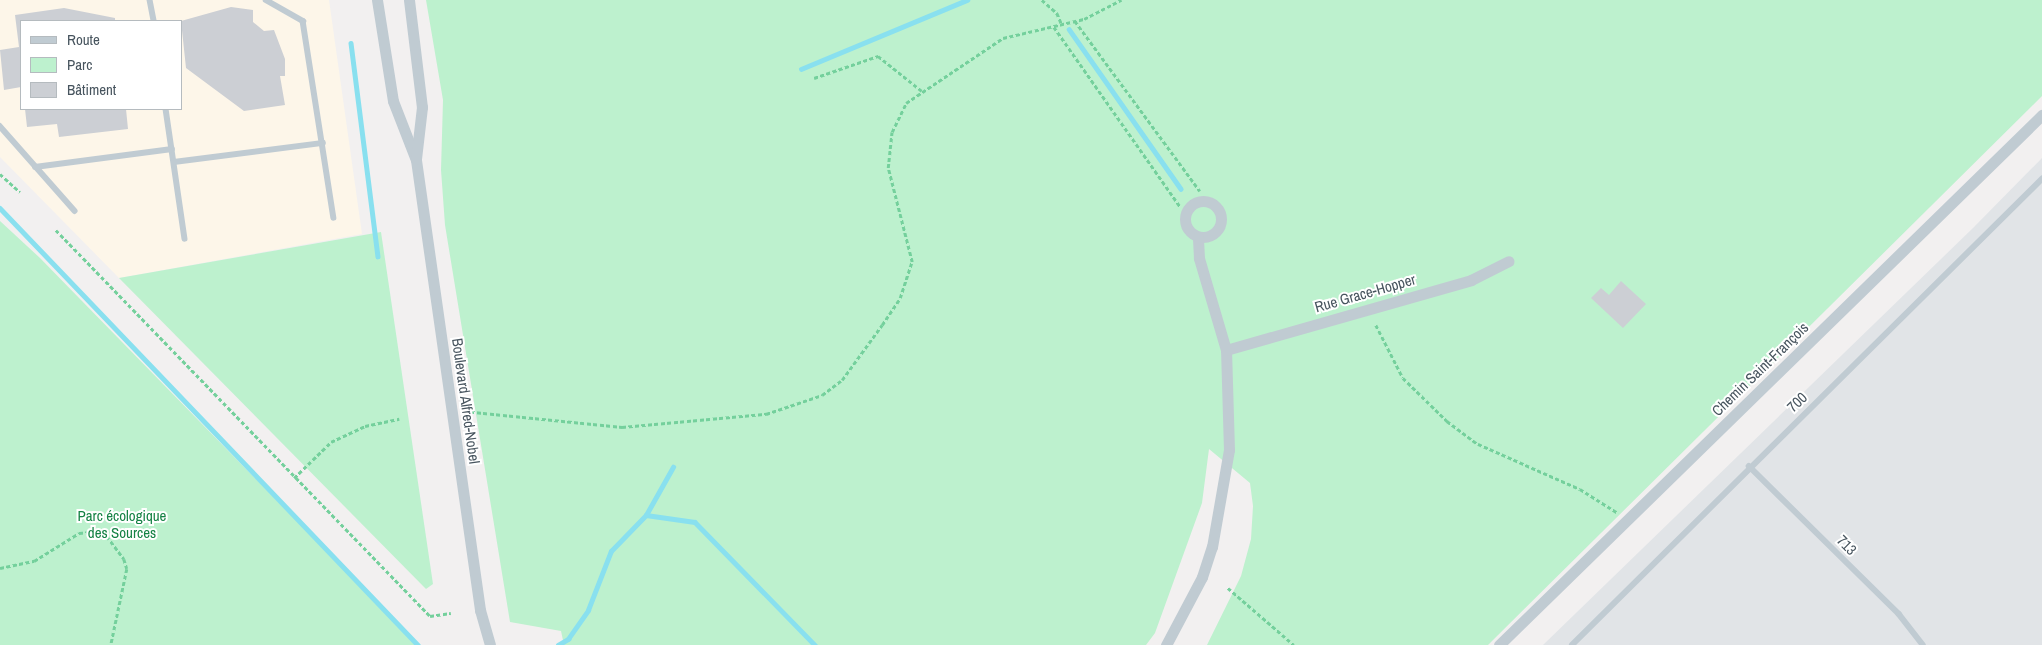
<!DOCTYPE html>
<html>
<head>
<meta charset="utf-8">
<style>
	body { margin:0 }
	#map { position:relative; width:2042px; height:645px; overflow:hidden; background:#f2f0f0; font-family:"Archivo Narrow",sans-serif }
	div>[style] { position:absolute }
	.commercial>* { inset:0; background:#fdf6e9 }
	.airport>* { inset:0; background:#e1e4e7 }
	.green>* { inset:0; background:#bdf1ce }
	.stream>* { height:4.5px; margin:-2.25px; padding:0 2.25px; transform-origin:2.25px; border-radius:2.25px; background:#89e0ef }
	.building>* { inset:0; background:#cccfd4 }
	.path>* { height:2.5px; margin-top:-1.25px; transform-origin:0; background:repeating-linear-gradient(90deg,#74d09c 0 4px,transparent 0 6.5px) }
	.service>* { height:5.5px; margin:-2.75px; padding:0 2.75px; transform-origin:2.75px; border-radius:2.75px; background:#c0cbd2 }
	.minor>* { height:11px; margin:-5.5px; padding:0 5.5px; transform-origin:5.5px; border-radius:5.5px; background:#c0cbd2 }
	.minor>.ring { margin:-5.5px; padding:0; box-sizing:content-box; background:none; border:11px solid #c0cbd2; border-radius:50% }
	span { translate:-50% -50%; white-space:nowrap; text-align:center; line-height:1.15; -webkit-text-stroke:4px #fff; paint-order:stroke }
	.street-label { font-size:15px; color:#47545e }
	.park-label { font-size:15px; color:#148244 }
	.legend { position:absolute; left:20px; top:20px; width:162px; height:90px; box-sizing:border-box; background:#fff; border:1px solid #b5bbbf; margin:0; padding:6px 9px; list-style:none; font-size:15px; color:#47545e }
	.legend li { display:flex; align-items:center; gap:10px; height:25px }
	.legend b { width:25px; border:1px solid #b5bbbf }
</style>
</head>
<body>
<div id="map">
	<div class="commercial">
		<i style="clip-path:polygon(evenodd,0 0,329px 0,362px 234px,119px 278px,0 157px,0 0,21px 21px,181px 21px,181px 109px,21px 109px,21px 21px)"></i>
	</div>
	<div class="airport">
		<i style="clip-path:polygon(2042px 158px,2042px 645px,1543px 645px,1974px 227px)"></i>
	</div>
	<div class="green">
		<i style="clip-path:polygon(426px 0,2042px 0,2042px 96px,1488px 645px,1207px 645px,1241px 576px,1251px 539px,1253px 506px,1250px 483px,1209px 449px,1202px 503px,1155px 633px,1146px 645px,564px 645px,561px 631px,510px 622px,445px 225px,441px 170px,443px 100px)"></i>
		<i style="clip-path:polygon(0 221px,40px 258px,418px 645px,0 645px)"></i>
		<i style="clip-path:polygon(381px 232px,433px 584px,426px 589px,119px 278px)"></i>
	</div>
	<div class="stream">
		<i style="left:1069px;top:29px;width:195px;rotate:55deg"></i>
		<i style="left:351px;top:43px;width:215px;rotate:82.8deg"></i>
		<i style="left:801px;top:69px;width:180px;rotate:-22.6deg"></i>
		<i style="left:0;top:208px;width:605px;rotate:46.27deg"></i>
		<i style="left:646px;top:515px;width:49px;rotate:8.1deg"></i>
		<i style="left:695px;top:522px;width:172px;rotate:45.7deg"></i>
		<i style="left:558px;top:645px;width:12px;rotate:-31deg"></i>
		<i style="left:568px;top:639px;width:35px;rotate:-55deg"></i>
		<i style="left:588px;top:610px;width:63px;rotate:-68.7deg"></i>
		<i style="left:611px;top:551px;width:50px;rotate:-45.8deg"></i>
		<i style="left:646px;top:515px;width:55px;rotate:-60.6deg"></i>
	</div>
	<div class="building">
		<i style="clip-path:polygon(231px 7px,253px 10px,253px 22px,264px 31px,274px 30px,285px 59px,285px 76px,280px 76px,285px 105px,244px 111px,186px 68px,181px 21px)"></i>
		<i style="clip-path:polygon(64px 8px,115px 18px,115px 21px,21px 21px,21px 87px,4px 90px,0 50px,19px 47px,15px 15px)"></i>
		<i style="clip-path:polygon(25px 109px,126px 109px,128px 129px,59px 137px,57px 124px,27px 127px)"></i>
		<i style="clip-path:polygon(1621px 281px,1646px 304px,1623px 328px,1591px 298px,1601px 288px,1609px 295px)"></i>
	</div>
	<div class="path">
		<i style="left:1042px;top:0;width:20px;rotate:41deg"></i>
		<i style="left:1057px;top:13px;width:13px;rotate:67deg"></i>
		<i style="left:1075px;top:21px;width:211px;rotate:53.7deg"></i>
		<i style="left:1054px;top:27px;width:219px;rotate:54.9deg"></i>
		<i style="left:814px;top:78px;width:68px;rotate:-19deg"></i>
		<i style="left:878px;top:56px;width:56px;rotate:38.5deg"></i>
		<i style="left:0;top:174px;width:27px;rotate:42deg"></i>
		<i style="left:56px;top:230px;width:537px;rotate:45.9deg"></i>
		<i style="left:430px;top:616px;width:21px;rotate:-8deg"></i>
		<i style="left:1376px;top:325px;width:59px;rotate:63deg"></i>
		<i style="left:1403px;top:378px;width:62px;rotate:44.3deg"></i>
		<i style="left:1447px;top:421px;width:39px;rotate:37deg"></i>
		<i style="left:1478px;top:444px;width:111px;rotate:23.8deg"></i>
		<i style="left:1580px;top:489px;width:45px;rotate:32.3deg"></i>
		<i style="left:464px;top:411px;width:159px;rotate:5.8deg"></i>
		<i style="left:622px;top:427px;width:145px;rotate:-5.2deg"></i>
		<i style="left:766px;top:414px;width:59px;rotate:-18.7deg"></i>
		<i style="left:822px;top:395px;width:25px;rotate:-37deg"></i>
		<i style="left:842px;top:380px;width:68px;rotate:-54deg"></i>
		<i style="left:882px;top:325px;width:32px;rotate:-56deg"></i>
		<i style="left:900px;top:298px;width:38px;rotate:-72deg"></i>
		<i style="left:912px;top:262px;width:97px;rotate:-104.3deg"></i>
		<i style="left:888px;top:168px;width:36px;rotate:-84deg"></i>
		<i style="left:892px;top:132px;width:32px;rotate:-64deg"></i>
		<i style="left:906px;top:103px;width:117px;rotate:-33.8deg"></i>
		<i style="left:1003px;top:38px;width:83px;rotate:-13.2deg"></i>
		<i style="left:1084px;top:19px;width:42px;rotate:-27.2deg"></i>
		<i style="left:294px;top:478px;width:52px;rotate:-44.2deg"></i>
		<i style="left:331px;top:442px;width:38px;rotate:-25deg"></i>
		<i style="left:365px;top:426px;width:35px;rotate:-12deg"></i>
		<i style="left:0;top:568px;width:35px;rotate:-12deg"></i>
		<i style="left:34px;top:561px;width:53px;rotate:-31.9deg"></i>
		<i style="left:79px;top:533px;width:24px;rotate:-5deg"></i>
		<i style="left:103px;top:531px;width:35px;rotate:53deg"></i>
		<i style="left:124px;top:559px;width:10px;rotate:73deg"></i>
		<i style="left:127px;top:569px;width:78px;rotate:101.9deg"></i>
		<i style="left:1228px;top:588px;width:87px;rotate:40.8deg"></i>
	</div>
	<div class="service">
		<i style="left:150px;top:0;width:21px;rotate:79deg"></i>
		<i style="left:266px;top:0;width:43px;rotate:29.6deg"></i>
		<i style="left:303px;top:21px;width:199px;rotate:81.1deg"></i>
		<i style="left:166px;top:109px;width:131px;rotate:81.7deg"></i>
		<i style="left:0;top:126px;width:113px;rotate:48.6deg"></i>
		<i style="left:174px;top:162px;width:150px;rotate:-7.3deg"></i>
		<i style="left:35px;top:167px;width:138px;rotate:-7.5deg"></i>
		<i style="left:1749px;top:466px;width:211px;rotate:44.6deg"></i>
		<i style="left:1899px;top:614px;width:39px;rotate:52deg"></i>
		<i style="left:1572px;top:645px;width:662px;rotate:-44.76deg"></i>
	</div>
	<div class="minor">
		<i style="left:377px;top:0;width:102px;rotate:81deg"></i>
		<i style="left:393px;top:101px;width:63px;rotate:68.7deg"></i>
		<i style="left:416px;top:160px;width:455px;rotate:81.9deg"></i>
		<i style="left:480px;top:610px;width:36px;rotate:74deg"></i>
		<i style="left:409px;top:0;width:108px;rotate:83.1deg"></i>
		<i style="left:422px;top:107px;width:52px;rotate:96.6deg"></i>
		<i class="ring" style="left:1185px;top:201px;width:25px;height:25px"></i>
		<i style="left:1226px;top:350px;width:255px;rotate:-15.9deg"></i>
		<i style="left:1471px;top:280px;width:42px;rotate:-26.6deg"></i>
		<i style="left:1166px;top:645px;width:77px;rotate:-62.1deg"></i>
		<i style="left:1202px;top:577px;width:32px;rotate:-72deg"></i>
		<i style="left:1212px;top:547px;width:98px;rotate:-80.1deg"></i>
		<i style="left:1229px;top:450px;width:100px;rotate:-91.7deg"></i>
		<i style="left:1226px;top:350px;width:96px;rotate:-106.4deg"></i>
		<i style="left:1199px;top:258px;width:21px;rotate:-93deg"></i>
		<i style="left:1499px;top:645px;width:759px;rotate:-44.31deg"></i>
	</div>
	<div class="street-label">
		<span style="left:1365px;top:293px;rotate:-16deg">Rue Grace-Hopper</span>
		<span style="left:1760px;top:369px;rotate:-44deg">Chemin Saint-François</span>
		<span style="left:466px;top:401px;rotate:82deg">Boulevard Alfred-Nobel</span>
		<span style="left:1797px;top:402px;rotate:-44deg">700</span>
		<span style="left:1847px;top:545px;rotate:45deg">713</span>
	</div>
	<div class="park-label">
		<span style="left:122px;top:524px">Parc écologique<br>des Sources</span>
	</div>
	<ul class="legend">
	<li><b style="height:6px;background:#c0cbd2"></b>Route</li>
	<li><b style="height:14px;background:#bdf1ce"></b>Parc</li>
	<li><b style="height:14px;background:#cccfd4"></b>Bâtiment</li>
	</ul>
</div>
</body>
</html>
